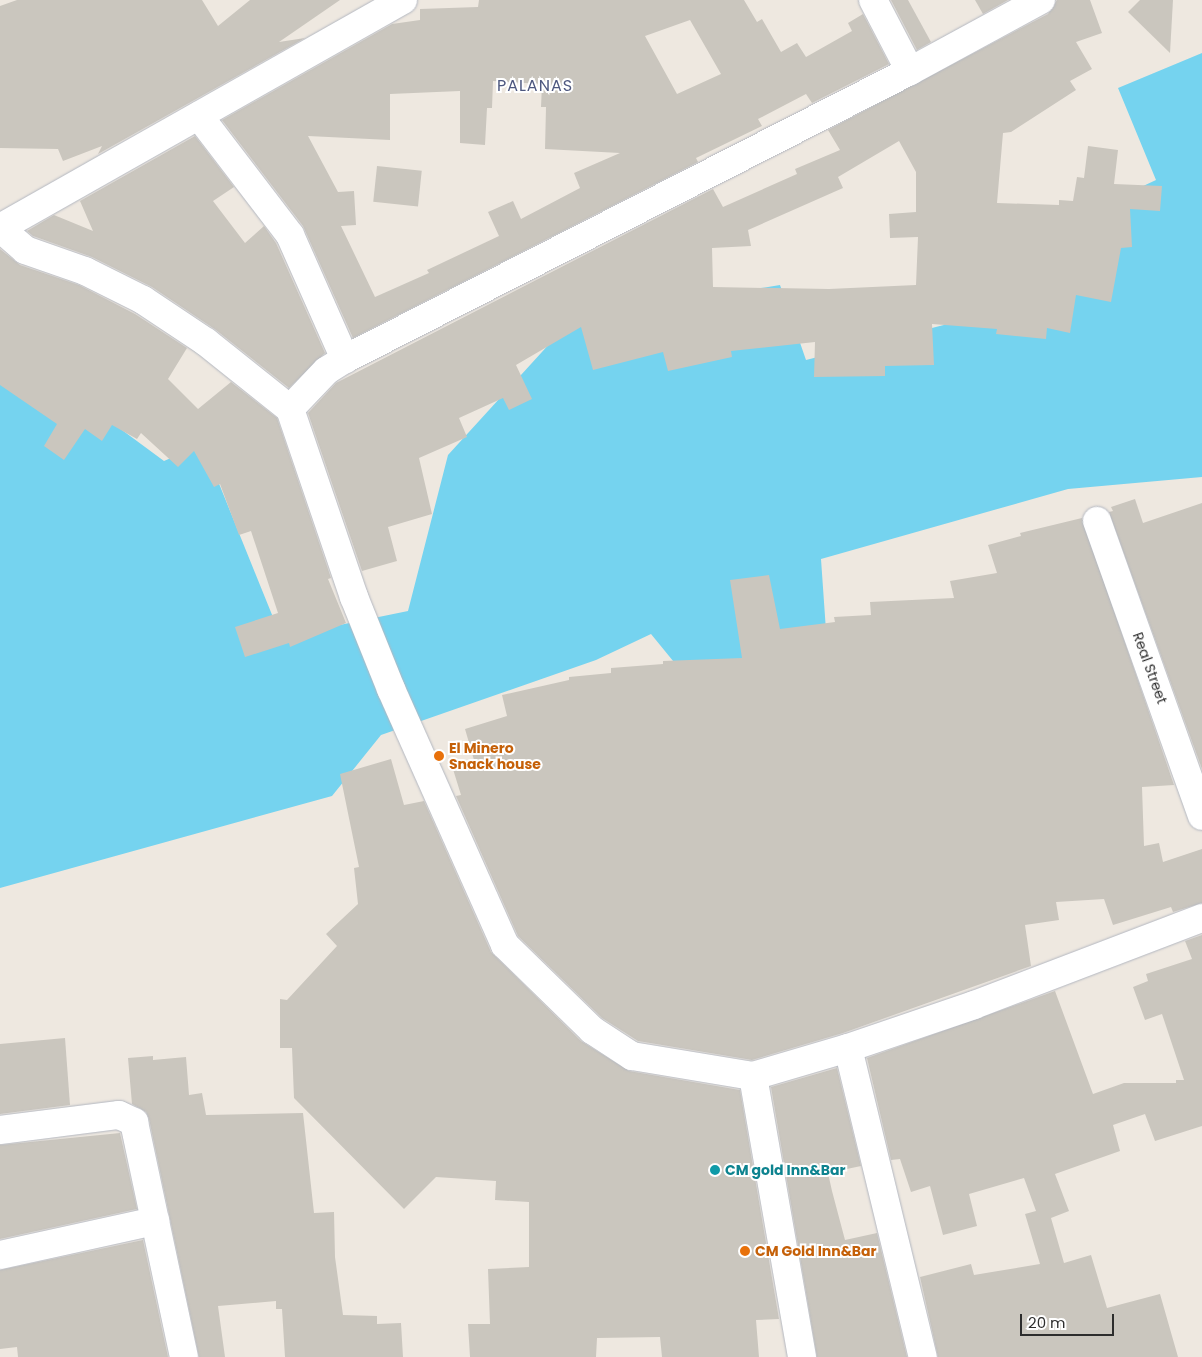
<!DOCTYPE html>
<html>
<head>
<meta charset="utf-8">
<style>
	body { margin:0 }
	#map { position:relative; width:1202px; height:1357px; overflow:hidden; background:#eee8e0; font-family:Poppins,sans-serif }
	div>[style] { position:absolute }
	.water>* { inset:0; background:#75d3ef }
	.building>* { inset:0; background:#cac6be; transform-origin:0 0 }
	.roads { filter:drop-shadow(0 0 1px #b3b7c0) drop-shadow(0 0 1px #b3b7c0) }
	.minor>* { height:28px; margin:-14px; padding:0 14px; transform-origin:14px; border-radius:14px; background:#fff }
	.dots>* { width:14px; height:14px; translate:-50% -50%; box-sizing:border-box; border:2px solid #fff; border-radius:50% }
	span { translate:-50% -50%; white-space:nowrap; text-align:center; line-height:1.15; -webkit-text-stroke:4px #fff; paint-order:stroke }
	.street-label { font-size:14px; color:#2d2d2d }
	.food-label { font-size:14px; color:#c56008; font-weight:700 }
	.left { translate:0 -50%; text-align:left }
	.culture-label { font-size:14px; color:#0d838f; font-weight:700 }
	.quarter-label { font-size:16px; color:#4d577f; letter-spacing:1px }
	.scale { position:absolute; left:1020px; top:1314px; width:94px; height:22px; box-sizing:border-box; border:2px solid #2d2d2d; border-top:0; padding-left:6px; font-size:15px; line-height:18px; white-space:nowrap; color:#2d2d2d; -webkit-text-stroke:4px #fff; paint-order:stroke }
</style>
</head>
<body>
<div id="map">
	<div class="water">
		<i style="clip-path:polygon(1202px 53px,1202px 477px,1068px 489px,821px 559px,827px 645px,687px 678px,651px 634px,596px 660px,381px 735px,332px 796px,0 888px,0 340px,164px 461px,203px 444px,281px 637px,408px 611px,448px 455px,572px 319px,780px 285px,806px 360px,991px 313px,1109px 202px,1156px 180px,1118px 88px)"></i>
	</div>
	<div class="building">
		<i style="clip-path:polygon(17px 0,202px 0,218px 26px,250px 0,340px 0,279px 42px,305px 38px,98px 154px,102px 146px,63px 161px,58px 149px,0 148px,0 6px)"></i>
		<i style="clip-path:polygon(evenodd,479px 0,744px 0,757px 22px,762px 19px,781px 52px,797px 43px,806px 57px,852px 31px,848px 23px,863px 14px,889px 64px,812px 103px,806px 94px,758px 119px,762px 126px,696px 158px,698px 162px,353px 338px,303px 226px,222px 120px,392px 24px,420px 20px,420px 9px,478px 7px,479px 0,690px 20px,721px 74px,677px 94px,645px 36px,690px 20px,479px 0,493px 81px,542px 84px,541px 107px,546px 107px,545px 149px,620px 153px,574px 173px,580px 188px,521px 219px,513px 201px,488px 212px,499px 236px,427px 270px,429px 273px,375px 297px,341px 226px,356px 225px,354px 191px,338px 192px,308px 136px,390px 140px,390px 94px,460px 91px,460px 143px,485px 145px,487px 108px,492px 108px,493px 81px)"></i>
		<i style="clip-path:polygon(891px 0,908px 0,931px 42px,917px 50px)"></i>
		<i style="clip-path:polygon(975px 0,1008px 0,983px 14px)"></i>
		<i style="clip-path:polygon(evenodd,1057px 0,1090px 0,1102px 33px,1076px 42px,1092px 69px,1070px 81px,1076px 90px,1011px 132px,1003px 133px,997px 203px,1059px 205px,1059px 200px,1073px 201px,1077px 177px,1084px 178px,1088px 146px,1118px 150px,1114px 184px,1162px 186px,1160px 211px,1130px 209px,1132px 247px,1121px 248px,1111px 302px,1076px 295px,1070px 333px,1047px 328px,1046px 339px,996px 334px,997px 329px,932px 324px,934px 365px,885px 366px,885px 376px,814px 377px,815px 342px,731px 351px,732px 357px,668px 371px,663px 352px,593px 370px,581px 327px,516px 365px,532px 399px,509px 410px,503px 398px,459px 418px,467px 437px,419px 458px,432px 514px,388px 527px,397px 561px,362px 571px,308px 413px,336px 383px,713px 189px,723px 207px,797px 174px,795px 169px,840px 150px,828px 130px,1048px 14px,1057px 0,899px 141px,916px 172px,916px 212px,889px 214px,890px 238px,918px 237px,916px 285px,829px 289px,713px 287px,712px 248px,751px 246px,748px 230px,843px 188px,838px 177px,899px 141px)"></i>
		<i style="clip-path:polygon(1140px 0,1173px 0,1170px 53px,1128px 12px)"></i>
		<i style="clip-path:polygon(195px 136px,234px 187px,213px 201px,245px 243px,264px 226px,276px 243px,325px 353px,289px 388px,216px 330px,152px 287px,92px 257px,33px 236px,27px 231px,54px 215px,93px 231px,80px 201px)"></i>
		<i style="left:377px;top:166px;width:45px;height:36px;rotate:6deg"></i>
		<i style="clip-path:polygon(0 249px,20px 265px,79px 285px,135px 314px,187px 348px,168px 379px,198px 409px,231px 382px,277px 418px,331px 578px,328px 579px,346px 623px,290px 647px,289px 643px,245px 657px,235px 627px,278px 613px,251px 531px,239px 535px,220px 484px,214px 487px,194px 451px,178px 467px,141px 433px,137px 439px,112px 425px,102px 441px,85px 429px,64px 460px,44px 446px,57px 424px,0 385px)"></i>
		<i style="clip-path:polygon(1135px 499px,1143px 523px,1202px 503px,1202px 769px,1109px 512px,1113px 511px,1111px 507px)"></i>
		<i style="clip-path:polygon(1082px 518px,1174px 785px,1142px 787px,1144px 846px,1159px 843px,1163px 862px,1202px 849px,1202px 903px,1173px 912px,1171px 907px,1113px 925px,1104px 899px,1056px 902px,1059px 920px,1025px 925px,1031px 966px,843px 1033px,752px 1060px,638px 1041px,602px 1018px,518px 936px,456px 796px,461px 795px,452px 766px,474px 760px,465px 729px,507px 716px,502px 695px,569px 680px,569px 677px,611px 673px,611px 668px,663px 664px,663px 661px,742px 658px,730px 580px,769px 575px,780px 629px,835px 622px,834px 617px,871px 615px,870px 602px,954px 598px,950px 581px,997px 573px,988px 545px,1021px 536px,1020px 533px)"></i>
		<i style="clip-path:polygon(391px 759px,404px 805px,424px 801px,491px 952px,581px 1041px,629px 1071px,740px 1090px,779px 1319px,756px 1320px,759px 1357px,662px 1357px,660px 1337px,597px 1338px,596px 1357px,470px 1357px,468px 1324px,490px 1324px,488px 1269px,529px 1267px,529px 1202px,495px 1200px,496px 1181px,436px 1177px,404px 1209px,294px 1098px,292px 1048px,280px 1048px,280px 999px,287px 1000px,337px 946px,326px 934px,358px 904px,354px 868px,359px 867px,340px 774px)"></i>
		<i style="clip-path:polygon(1202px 935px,1202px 1126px,1155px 1141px,1145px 1114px,1113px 1125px,1120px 1151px,1055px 1174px,1069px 1211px,1051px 1218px,1064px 1263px,1091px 1255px,1107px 1308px,1160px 1294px,1178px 1357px,938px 1357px,920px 1277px,971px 1264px,974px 1275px,1040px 1264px,1025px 1214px,1036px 1211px,1024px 1178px,969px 1194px,977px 1226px,943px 1235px,930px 1186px,911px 1192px,900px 1159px,891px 1160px,867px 1058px,1055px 991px,1093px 1094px,1124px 1083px,1176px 1083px,1176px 1080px,1184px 1080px,1162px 1014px,1145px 1020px,1133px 987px,1148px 981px,1146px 974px,1192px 959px,1185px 941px)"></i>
		<i style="clip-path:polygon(65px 1038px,70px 1105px,0 1114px,0 1044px)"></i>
		<i style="clip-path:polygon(153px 1056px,153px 1060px,186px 1057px,189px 1095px,202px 1093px,206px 1115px,303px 1113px,314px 1213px,334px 1212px,335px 1257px,343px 1315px,377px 1316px,377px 1324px,401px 1323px,403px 1357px,285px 1357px,282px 1309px,276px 1309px,276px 1301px,218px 1306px,225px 1357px,199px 1357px,149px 1119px,146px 1112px,132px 1104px,128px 1058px)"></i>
		<i style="clip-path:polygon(837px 1068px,861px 1166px,828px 1173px,832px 1191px,845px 1240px,877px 1233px,907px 1357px,817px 1357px,771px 1087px)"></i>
		<i style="clip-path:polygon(120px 1133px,137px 1209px,0 1239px,0 1145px)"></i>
		<i style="clip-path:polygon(143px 1240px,168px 1357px,18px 1357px,17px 1347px,0 1349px,0 1270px)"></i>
	</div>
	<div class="roads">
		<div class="minor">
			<i style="left:910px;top:71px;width:149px;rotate:-28.5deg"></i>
			<i style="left:199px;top:116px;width:150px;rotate:52.6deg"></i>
			<i style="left:290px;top:235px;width:136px;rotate:66.1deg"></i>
			<i style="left:345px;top:359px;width:22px;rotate:148deg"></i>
			<i style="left:326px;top:371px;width:52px;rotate:133.5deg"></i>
			<i style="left:0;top:228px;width:33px;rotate:41deg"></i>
			<i style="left:25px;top:250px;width:64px;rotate:19.3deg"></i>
			<i style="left:85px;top:271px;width:65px;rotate:26.6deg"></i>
			<i style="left:143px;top:300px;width:76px;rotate:33.7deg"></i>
			<i style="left:206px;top:342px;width:107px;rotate:38.6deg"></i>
			<i style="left:290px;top:409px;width:199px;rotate:71.2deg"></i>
			<i style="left:354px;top:597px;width:99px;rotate:68.1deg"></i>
			<i style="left:391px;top:689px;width:280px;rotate:66deg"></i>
			<i style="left:505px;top:945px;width:122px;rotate:44.3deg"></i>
			<i style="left:592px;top:1030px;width:48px;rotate:33deg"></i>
			<i style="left:632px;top:1056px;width:123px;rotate:9.4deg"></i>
			<i style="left:753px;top:1076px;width:99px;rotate:-16.4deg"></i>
			<i style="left:848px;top:1048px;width:133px;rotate:-18.8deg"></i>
			<i style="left:974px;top:1005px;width:244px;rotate:-20.9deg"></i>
			<i style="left:0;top:228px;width:463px;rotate:-29.5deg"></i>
			<i style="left:345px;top:359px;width:634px;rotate:-27.01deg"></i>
			<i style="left:910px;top:71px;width:80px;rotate:-117.5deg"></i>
			<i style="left:1097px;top:521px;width:313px;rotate:70.4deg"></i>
			<i style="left:848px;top:1048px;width:318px;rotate:76.4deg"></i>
			<i style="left:753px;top:1076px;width:285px;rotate:80.1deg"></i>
			<i style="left:0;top:1130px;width:120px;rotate:-7.2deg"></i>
			<i style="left:119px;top:1115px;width:17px;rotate:25deg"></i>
			<i style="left:134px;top:1122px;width:240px;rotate:78deg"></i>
			<i style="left:0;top:1255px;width:159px;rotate:-12.4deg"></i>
		</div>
	</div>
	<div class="dots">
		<i style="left:439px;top:756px;background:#e8710a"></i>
		<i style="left:715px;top:1170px;background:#0f9aa8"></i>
		<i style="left:745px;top:1251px;background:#e8710a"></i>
	</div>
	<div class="street-label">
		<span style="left:1150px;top:668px;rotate:70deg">Real Street</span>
	</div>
	<div class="food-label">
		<span class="left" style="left:449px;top:756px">El Minero<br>Snack house</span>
		<span class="left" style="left:755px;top:1251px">CM Gold Inn&amp;Bar</span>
	</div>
	<div class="culture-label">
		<span class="left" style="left:725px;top:1170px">CM gold Inn&amp;Bar</span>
	</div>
	<div class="quarter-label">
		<span style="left:535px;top:86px">PALANAS</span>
	</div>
	<div class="scale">20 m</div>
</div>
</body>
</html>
